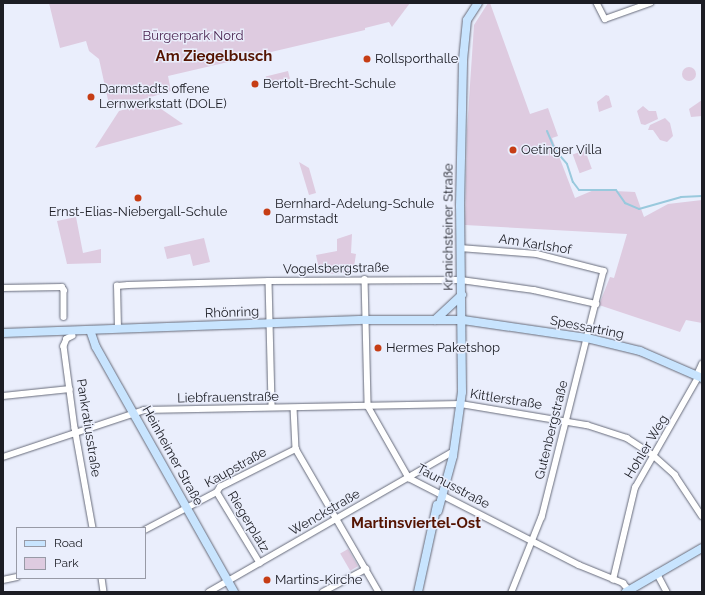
<!DOCTYPE html>
<html>
<head>
<meta charset="utf-8">
<style>
	body { margin:0 }
	#map { position:relative; width:705px; height:595px; overflow:hidden; background:#eaeefc; font-family:Raleway,sans-serif }
	div>[style] { position:absolute }
	.green>* { inset:0; background:#decbe0; transform-origin:0 0 }
	.round { border-radius:50% }
	.stream>* { height:2px; margin:-1px; padding:0 1px; transform-origin:1px; border-radius:1px; background:#99c9dd }
	.roads { filter:drop-shadow(0 0 1px #676b7a) drop-shadow(0 0 1px #676b7a) }
	.street>* { height:5.5px; margin:-2.75px; padding:0 2.75px; transform-origin:2.75px; border-radius:2.75px; background:#fff }
	.secondary>* { height:8px; margin:-4px; padding:0 4px; transform-origin:4px; border-radius:4px; background:#c8e4fe }
	.dots>* { width:11px; height:11px; translate:-50% -50%; box-sizing:border-box; border:2px solid #eaeefc; border-radius:50% }
	span { translate:-50% -50%; white-space:nowrap; text-align:center; line-height:1.15; -webkit-text-stroke:3px #eaeefc; paint-order:stroke }
	.park-label { font-size:13px; color:#4c2551 }
	.poi-label { font-size:13px; color:#1c1d24 }
	.left { translate:0 -50%; text-align:left }
	.street-label { font-size:13px; color:#1c1d24 }
	.quarter-label { font-size:15px; color:#551402; font-weight:700 }
	.frame { position:absolute; inset:0; border:4px solid #1c1d24; pointer-events:none }
	.legend { position:absolute; left:16px; top:527px; width:130px; height:52px; box-sizing:border-box; background:#eaeefc; border:1px solid #989aa6; margin:0; padding:5px 7px; list-style:none; font-size:12px; color:#1c1d24 }
	.legend li { display:flex; align-items:center; gap:8px; height:20px }
	.legend b { width:20px; border:1px solid #989aa6 }
</style>
</head>
<body>
<div id="map">
	<div class="green">
		<i style="clip-path:polygon(49px 3px,410px 3px,392px 27px,389px 22px,365px 28px,365px 30px,168px 76px,171px 91px,110px 109px,99px 59px,89px 51px,86px 41px,60px 48px)"></i>
		<i style="clip-path:polygon(488px 3px,490px 3px,530px 114px,548px 108px,558px 136px,552px 138px,575px 198px,594px 190px,635px 192px,644px 217px,668px 204px,702px 200px,702px 323px,686px 320px,680px 332px,599px 305px,610px 277px,614px 278px,627px 234px,465px 225px,467px 130px,474px 25px)"></i>
		<i class="round" style="left:682px;top:67px;width:14px;height:14px"></i>
		<i style="left:288px;top:71px;width:8px;height:23px;rotate:76deg"></i>
		<i style="clip-path:polygon(606px 95px,609px 96px,612px 107px,599px 112px,597px 102px)"></i>
		<i style="clip-path:polygon(702px 100px,702px 116px,691px 117px,689px 109px)"></i>
		<i style="clip-path:polygon(151px 102px,183px 124px,95px 148px,119px 111px)"></i>
		<i style="clip-path:polygon(643px 106px,649px 111px,656px 111px,658px 119px,645px 125px,641px 124px,637px 111px)"></i>
		<i style="clip-path:polygon(665px 118px,670px 123px,673px 136px,667px 142px,660px 140px,653px 130px,648px 130px,650px 125px)"></i>
		<i style="left:585px;top:150px;width:20px;height:13px;rotate:70deg"></i>
		<i style="clip-path:polygon(299px 162px,309px 168px,316px 193px,309px 195px)"></i>
		<i style="clip-path:polygon(76px 217px,83px 253px,101px 249px,101px 263px,67px 264px,57px 221px)"></i>
		<i style="clip-path:polygon(352px 234px,351px 253px,356px 254px,353px 273px,320px 274px,316px 255px,337px 251px,337px 239px)"></i>
		<i style="clip-path:polygon(204px 238px,210px 262px,193px 266px,190px 254px,167px 259px,164px 247px)"></i>
		<i style="left:348px;top:549px;width:20px;height:9px;rotate:60deg"></i>
	</div>
	<div class="stream">
		<i style="left:547px;top:131px;width:21px;rotate:67deg"></i>
		<i style="left:555px;top:150px;width:18px;rotate:49deg"></i>
		<i style="left:567px;top:164px;width:19px;rotate:72deg"></i>
		<i style="left:573px;top:182px;width:10px;rotate:53deg"></i>
		<i style="left:579px;top:190px;width:37px"></i>
		<i style="left:616px;top:190px;width:16px;rotate:55deg"></i>
		<i style="left:625px;top:203px;width:15px;rotate:23deg"></i>
		<i style="left:639px;top:209px;width:44px;rotate:-15.9deg"></i>
		<i style="left:681px;top:197px;width:21px;rotate:-3deg"></i>
	</div>
	<div class="roads">
		<div class="street">
			<i style="left:597px;top:3px;width:18px;rotate:63deg"></i>
			<i style="left:605px;top:19px;width:48px;rotate:-19.6deg"></i>
			<i style="left:460px;top:248px;width:77px;rotate:4.5deg"></i>
			<i style="left:537px;top:254px;width:69px;rotate:14.2deg"></i>
			<i style="left:604px;top:271px;width:254px;rotate:104.1deg"></i>
			<i style="left:542px;top:517px;width:81px;rotate:111.8deg"></i>
			<i style="left:365px;top:279px;width:127px;rotate:88.6deg"></i>
			<i style="left:368px;top:406px;width:83px;rotate:60.3deg"></i>
			<i style="left:409px;top:478px;width:191px;rotate:27.1deg"></i>
			<i style="left:579px;top:565px;width:48px;rotate:22.2deg"></i>
			<i style="left:623px;top:583px;width:9px;rotate:49deg"></i>
			<i style="left:269px;top:281px;width:126px;rotate:88.6deg"></i>
			<i style="left:3px;top:288px;width:59px;rotate:-1deg"></i>
			<i style="left:62px;top:287px;width:4px;rotate:56deg"></i>
			<i style="left:64px;top:290px;width:27px;rotate:90deg"></i>
			<i style="left:118px;top:329px;width:43px;rotate:-91.3deg"></i>
			<i style="left:117px;top:286px;width:11px;rotate:-5deg"></i>
			<i style="left:128px;top:285px;width:141px;rotate:-1.6deg"></i>
			<i style="left:269px;top:281px;width:192px;rotate:-0.3deg"></i>
			<i style="left:461px;top:280px;width:74px;rotate:7.8deg"></i>
			<i style="left:534px;top:290px;width:64px;rotate:12.7deg"></i>
			<i style="left:73px;top:336px;width:7px;rotate:153deg"></i>
			<i style="left:67px;top:339px;width:8px;rotate:113deg"></i>
			<i style="left:64px;top:346px;width:83px;rotate:82.4deg"></i>
			<i style="left:75px;top:428px;width:102px;rotate:79.8deg"></i>
			<i style="left:697px;top:375px;width:12px;rotate:-66deg"></i>
			<i style="left:3px;top:396px;width:67px;rotate:-6deg"></i>
			<i style="left:294px;top:408px;width:41px;rotate:87.2deg"></i>
			<i style="left:296px;top:449px;width:165px;rotate:59.9deg"></i>
			<i style="left:3px;top:457px;width:149px;rotate:-18.4deg"></i>
			<i style="left:144px;top:410px;width:317px;rotate:-1.1deg"></i>
			<i style="left:461px;top:404px;width:128px;rotate:9.5deg"></i>
			<i style="left:587px;top:425px;width:42px;rotate:18deg"></i>
			<i style="left:627px;top:438px;width:31px;rotate:33deg"></i>
			<i style="left:653px;top:455px;width:30px;rotate:42deg"></i>
			<i style="left:675px;top:475px;width:49px;rotate:56.6deg"></i>
			<i style="left:217px;top:492px;width:83px;rotate:58.8deg"></i>
			<i style="left:145px;top:530px;width:81px;rotate:-27.8deg"></i>
			<i style="left:217px;top:492px;width:6px;rotate:-59deg"></i>
			<i style="left:220px;top:487px;width:85px;rotate:-26.6deg"></i>
			<i style="left:657px;top:573px;width:21px;rotate:62deg"></i>
			<i style="left:102px;top:578px;width:14px;rotate:82deg"></i>
			<i style="left:3px;top:580px;width:14px;rotate:-12deg"></i>
			<i style="left:613px;top:580px;width:95px;rotate:-76.6deg"></i>
			<i style="left:635px;top:488px;width:129px;rotate:-60.3deg"></i>
			<i style="left:209px;top:592px;width:280px;rotate:-29.9deg"></i>
			<i style="left:323px;top:592px;width:49px;rotate:-28.1deg"></i>
		</div>
		<div class="secondary">
			<i style="left:435px;top:320px;width:37px;rotate:-43deg"></i>
			<i style="left:90px;top:330px;width:18px;rotate:71deg"></i>
			<i style="left:96px;top:347px;width:281px;rotate:60.6deg"></i>
			<i style="left:3px;top:333px;width:363px;rotate:-2.1deg"></i>
			<i style="left:366px;top:320px;width:97px"></i>
			<i style="left:463px;top:320px;width:125px;rotate:8.3deg"></i>
			<i style="left:587px;top:338px;width:55px;rotate:13.8deg"></i>
			<i style="left:640px;top:351px;width:68px;rotate:23.5deg"></i>
			<i style="left:438px;top:511px;width:57px;rotate:-74.7deg"></i>
			<i style="left:453px;top:456px;width:65px;rotate:-82deg"></i>
			<i style="left:462px;top:392px;width:186px;rotate:-90.6deg"></i>
			<i style="left:460px;top:206px;width:146px;rotate:-88.8deg"></i>
			<i style="left:463px;top:60px;width:40px;rotate:-84.3deg"></i>
			<i style="left:467px;top:20px;width:20px;rotate:-57deg"></i>
			<i style="left:418px;top:592px;width:89px;rotate:-77.7deg"></i>
			<i style="left:626px;top:592px;width:88px;rotate:-30.1deg"></i>
		</div>
	</div>
	<div class="dots">
		<i style="left:367px;top:59px;background:#c63d15"></i>
		<i style="left:255px;top:84px;background:#c63d15"></i>
		<i style="left:91px;top:97px;background:#c63d15"></i>
		<i style="left:513px;top:150px;background:#c63d15"></i>
		<i style="left:138px;top:198px;background:#c63d15"></i>
		<i style="left:267px;top:212px;background:#c63d15"></i>
		<i style="left:378px;top:348px;background:#c63d15"></i>
		<i style="left:267px;top:580px;background:#c63d15"></i>
	</div>
	<div class="park-label">
		<span style="left:193px;top:36px">Bürgerpark Nord</span>
	</div>
	<div class="poi-label">
		<span class="left" style="left:375px;top:59px">Rollsporthalle</span>
		<span class="left" style="left:263px;top:84px">Bertolt-Brecht-Schule</span>
		<span class="left" style="left:99px;top:97px">Darmstadts offene<br>Lernwerkstatt (DOLE)</span>
		<span class="left" style="left:521px;top:150px">Oetinger Villa</span>
		<span class="left" style="left:275px;top:212px">Bernhard-Adelung-Schule<br>Darmstadt</span>
		<span style="left:138px;top:212px">Ernst-Elias-Niebergall-Schule</span>
		<span class="left" style="left:386px;top:348px">Hermes Paketshop</span>
		<span class="left" style="left:275px;top:580px">Martins-Kirche</span>
	</div>
	<div class="street-label">
		<span style="left:449px;top:227px;rotate:-90deg">Kranichsteiner Straße</span>
		<span style="left:535px;top:245px;rotate:9deg">Am Karlshof</span>
		<span style="left:336px;top:269px;rotate:-1deg">Vogelsbergstraße</span>
		<span style="left:232px;top:313px;rotate:-2deg">Rhönring</span>
		<span style="left:587px;top:328px;rotate:11deg">Spessartring</span>
		<span style="left:228px;top:398px;rotate:-1deg">Liebfrauenstraße</span>
		<span style="left:506px;top:400px;rotate:9deg">Kittlerstraße</span>
		<span style="left:88px;top:428px;rotate:81deg">Pankratiusstraße</span>
		<span style="left:552px;top:430px;rotate:-76deg">Gutenbergstraße</span>
		<span style="left:647px;top:447px;rotate:-59deg">Hohler Weg</span>
		<span style="left:172px;top:456px;rotate:61deg">Heinheimer Straße</span>
		<span style="left:236px;top:468px;rotate:-29deg">Kaupstraße</span>
		<span style="left:453px;top:487px;rotate:28deg">Taunusstraße</span>
		<span style="left:325px;top:513px;rotate:-30deg">Wenckstraße</span>
		<span style="left:248px;top:522px;rotate:59deg">Riegerplatz</span>
	</div>
	<div class="quarter-label">
		<span style="left:214px;top:57px">Am Ziegelbusch</span>
		<span style="left:416px;top:524px">Martinsviertel-Ost</span>
	</div>
	<div class="frame"></div>
	<ul class="legend">
	<li><b style="height:5px;background:#c8e4fe"></b>Road</li>
	<li><b style="height:11px;background:#decbe0"></b>Park</li>
	</ul>
</div>
</body>
</html>
